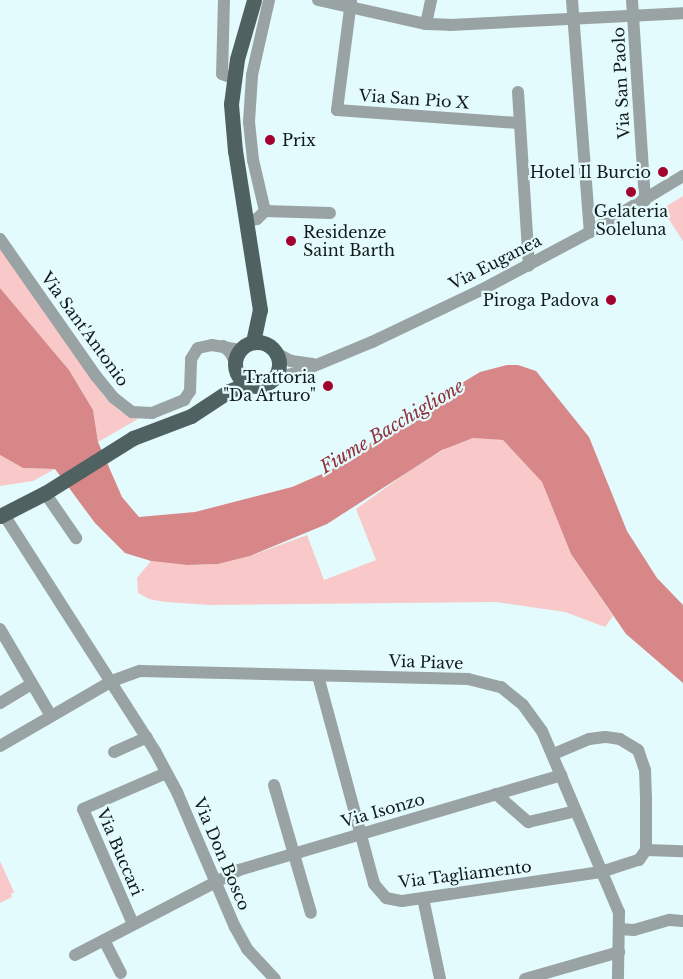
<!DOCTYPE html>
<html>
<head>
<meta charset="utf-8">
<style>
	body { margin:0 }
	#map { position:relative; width:683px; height:979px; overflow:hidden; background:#e3fbfc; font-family:"Libre Baskerville",serif }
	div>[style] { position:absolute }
	.green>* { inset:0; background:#f9c9c9 }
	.water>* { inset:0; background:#d88789 }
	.minor>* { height:12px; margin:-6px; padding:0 6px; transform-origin:6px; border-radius:6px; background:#9aa3a4 }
	.major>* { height:15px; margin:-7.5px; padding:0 7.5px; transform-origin:7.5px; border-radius:7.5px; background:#506162 }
	.major>.ring { margin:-7.5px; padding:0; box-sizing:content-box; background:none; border:15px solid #506162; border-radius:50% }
	.dots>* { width:16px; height:16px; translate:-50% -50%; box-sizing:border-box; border:3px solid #e3fbfc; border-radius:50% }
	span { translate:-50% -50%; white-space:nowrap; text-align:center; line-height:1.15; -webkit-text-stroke:4.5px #e3fbfc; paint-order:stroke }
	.street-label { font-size:16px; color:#121a1b }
	.poi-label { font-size:16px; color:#121a1b }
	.left { translate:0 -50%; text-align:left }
	.right { translate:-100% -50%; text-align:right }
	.water-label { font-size:18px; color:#90303a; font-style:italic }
</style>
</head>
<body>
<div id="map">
	<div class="green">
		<i style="clip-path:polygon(683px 196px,683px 241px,662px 209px)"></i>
		<i style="clip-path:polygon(0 240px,55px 318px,103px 395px,120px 411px,138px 419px,98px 442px,93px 410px,69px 370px,0 288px)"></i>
		<i style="clip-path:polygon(473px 438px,503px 440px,542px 482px,571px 554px,613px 616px,605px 627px,565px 612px,496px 602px,210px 605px,165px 602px,149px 599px,138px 593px,137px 578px,151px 561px,187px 565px,218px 564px,250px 556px,307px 535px,324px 580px,376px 560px,356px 509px,409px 471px,448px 447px)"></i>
		<i style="clip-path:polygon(0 455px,23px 468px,55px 469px,33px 481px,0 486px)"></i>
		<i style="clip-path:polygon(0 861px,14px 892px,11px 894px,12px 897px,0 903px)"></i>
	</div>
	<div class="water">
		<i style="clip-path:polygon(0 288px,69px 370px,93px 410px,98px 442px,122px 497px,139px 517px,195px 512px,292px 487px,331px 470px,422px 407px,480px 372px,507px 365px,518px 365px,536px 371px,589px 437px,627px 531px,657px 578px,683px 605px,683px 683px,626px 634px,571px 554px,542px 482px,503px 440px,473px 438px,442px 450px,327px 524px,250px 556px,218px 564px,187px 565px,151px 561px,125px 553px,95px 523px,55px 469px,23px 468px,0 455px)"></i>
	</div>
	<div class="minor">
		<i style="left:224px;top:0;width:74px;rotate:91.5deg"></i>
		<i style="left:222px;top:74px;width:12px;rotate:20deg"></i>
		<i style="left:318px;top:0;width:111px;rotate:12.5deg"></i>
		<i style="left:426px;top:24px;width:24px;rotate:2deg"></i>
		<i style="left:450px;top:25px;width:233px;rotate:-2.9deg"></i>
		<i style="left:572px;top:0;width:233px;rotate:85.6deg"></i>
		<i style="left:632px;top:0;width:201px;rotate:86.3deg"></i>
		<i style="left:351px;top:1px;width:110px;rotate:97.3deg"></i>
		<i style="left:337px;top:110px;width:183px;rotate:4.1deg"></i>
		<i style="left:426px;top:24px;width:25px;rotate:-78deg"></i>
		<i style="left:518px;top:92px;width:174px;rotate:86.4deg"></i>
		<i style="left:265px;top:211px;width:65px;rotate:1.8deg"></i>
		<i style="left:246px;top:221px;width:11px;rotate:-10deg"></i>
		<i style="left:257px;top:219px;width:11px;rotate:-45deg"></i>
		<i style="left:265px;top:211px;width:52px;rotate:-103.2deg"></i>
		<i style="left:253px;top:160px;width:38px;rotate:-96deg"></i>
		<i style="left:249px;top:122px;width:47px;rotate:-86.3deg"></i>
		<i style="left:252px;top:75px;width:77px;rotate:-77.2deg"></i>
		<i style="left:0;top:239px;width:167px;rotate:55deg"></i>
		<i style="left:96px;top:376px;width:28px;rotate:51deg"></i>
		<i style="left:114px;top:398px;width:23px;rotate:38deg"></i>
		<i style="left:132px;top:412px;width:20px;rotate:3deg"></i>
		<i style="left:152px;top:413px;width:35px;rotate:-22deg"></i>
		<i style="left:184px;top:400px;width:11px;rotate:-56deg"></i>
		<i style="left:190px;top:391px;width:32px;rotate:-88deg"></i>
		<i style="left:191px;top:359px;width:13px;rotate:-58deg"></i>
		<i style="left:198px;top:348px;width:14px;rotate:-12deg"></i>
		<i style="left:212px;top:345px;width:28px;rotate:10deg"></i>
		<i style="left:223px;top:346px;width:9px;rotate:41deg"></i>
		<i style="left:230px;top:352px;width:11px;rotate:63deg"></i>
		<i style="left:276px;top:353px;width:17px;rotate:28deg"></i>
		<i style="left:291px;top:361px;width:22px;rotate:8deg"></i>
		<i style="left:274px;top:379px;width:29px;rotate:-16deg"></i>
		<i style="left:302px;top:371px;width:76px;rotate:-22.5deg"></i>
		<i style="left:372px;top:342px;width:121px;rotate:-25.5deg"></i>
		<i style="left:481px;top:290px;width:123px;rotate:-28deg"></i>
		<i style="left:590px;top:232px;width:109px;rotate:-31.1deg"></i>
		<i style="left:45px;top:493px;width:55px;rotate:55.4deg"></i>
		<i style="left:6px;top:518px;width:277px;rotate:57.4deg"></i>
		<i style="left:155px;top:751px;width:47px;rotate:61.8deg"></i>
		<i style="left:177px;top:792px;width:147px;rotate:66.8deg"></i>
		<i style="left:235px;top:927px;width:25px;rotate:61deg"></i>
		<i style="left:247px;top:949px;width:41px;rotate:47deg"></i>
		<i style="left:0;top:629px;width:101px;rotate:59.6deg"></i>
		<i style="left:318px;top:676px;width:215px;rotate:74.9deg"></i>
		<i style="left:374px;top:884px;width:18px;rotate:49deg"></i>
		<i style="left:386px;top:898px;width:16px;rotate:11deg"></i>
		<i style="left:402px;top:901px;width:201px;rotate:-8.3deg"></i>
		<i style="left:601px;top:872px;width:40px;rotate:-18deg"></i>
		<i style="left:639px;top:860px;width:12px;rotate:-55deg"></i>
		<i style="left:646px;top:850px;width:52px;rotate:-90deg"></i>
		<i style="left:646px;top:798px;width:28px;rotate:-92deg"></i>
		<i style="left:645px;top:770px;width:21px;rotate:-109deg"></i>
		<i style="left:638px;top:750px;width:21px;rotate:-149deg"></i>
		<i style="left:620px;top:739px;width:15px;rotate:-172deg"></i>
		<i style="left:605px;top:737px;width:16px;rotate:173deg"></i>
		<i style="left:589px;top:739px;width:39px;rotate:157deg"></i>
		<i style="left:0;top:703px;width:37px;rotate:-31deg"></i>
		<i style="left:0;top:746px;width:129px;rotate:-30.1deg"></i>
		<i style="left:112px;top:681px;width:30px;rotate:-20deg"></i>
		<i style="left:140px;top:671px;width:328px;rotate:1.4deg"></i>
		<i style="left:468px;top:679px;width:34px;rotate:14deg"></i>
		<i style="left:501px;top:687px;width:28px;rotate:39deg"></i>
		<i style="left:523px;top:705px;width:32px;rotate:54deg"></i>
		<i style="left:542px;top:731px;width:197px;rotate:67deg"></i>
		<i style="left:619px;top:912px;width:67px;rotate:90.9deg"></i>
		<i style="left:114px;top:752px;width:36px;rotate:-24deg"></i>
		<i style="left:274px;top:785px;width:133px;rotate:73.9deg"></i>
		<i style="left:496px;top:794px;width:43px;rotate:41.2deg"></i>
		<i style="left:528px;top:822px;width:49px;rotate:-12.9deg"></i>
		<i style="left:646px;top:850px;width:37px;rotate:2deg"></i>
		<i style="left:423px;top:898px;width:83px;rotate:78.1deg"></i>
		<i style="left:133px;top:924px;width:125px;rotate:-113.5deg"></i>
		<i style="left:83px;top:809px;width:90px;rotate:-23.4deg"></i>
		<i style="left:620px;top:929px;width:14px;rotate:4deg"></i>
		<i style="left:634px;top:930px;width:37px;rotate:-16deg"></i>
		<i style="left:670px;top:920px;width:13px;rotate:4deg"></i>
		<i style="left:104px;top:940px;width:37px;rotate:63deg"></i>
		<i style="left:75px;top:955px;width:185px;rotate:-27.4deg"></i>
		<i style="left:239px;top:870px;width:336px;rotate:-16.4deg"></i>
		<i style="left:525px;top:979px;width:98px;rotate:-16deg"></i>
	</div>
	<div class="major">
		<i class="ring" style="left:235px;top:342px;width:29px;height:29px"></i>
		<i style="left:253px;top:342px;width:33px;rotate:-78deg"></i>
		<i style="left:260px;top:310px;width:161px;rotate:-98.9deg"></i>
		<i style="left:235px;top:151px;width:47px;rotate:-94.9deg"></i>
		<i style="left:231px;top:104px;width:45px;rotate:-82.4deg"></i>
		<i style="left:237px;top:59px;width:61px;rotate:-73.9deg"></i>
		<i style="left:0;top:516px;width:51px;rotate:-27.1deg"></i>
		<i style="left:45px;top:493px;width:104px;rotate:-32deg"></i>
		<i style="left:133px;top:438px;width:62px;rotate:-20.8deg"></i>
		<i style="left:191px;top:416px;width:45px;rotate:-33.3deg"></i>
		<i style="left:229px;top:391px;width:19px;rotate:-21deg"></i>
	</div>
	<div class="dots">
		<i style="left:270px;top:140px;background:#a2022d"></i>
		<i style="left:663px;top:172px;background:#a2022d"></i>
		<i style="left:631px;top:192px;background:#a2022d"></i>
		<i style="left:291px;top:241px;background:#a2022d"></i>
		<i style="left:611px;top:300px;background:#a2022d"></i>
		<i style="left:328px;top:386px;background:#a2022d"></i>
	</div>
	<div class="street-label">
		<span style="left:621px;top:83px;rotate:-93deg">Via San Paolo</span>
		<span style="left:414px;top:99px;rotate:4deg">Via San Pio X</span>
		<span style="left:495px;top:262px;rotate:-27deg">Via Euganea</span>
		<span style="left:85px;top:329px;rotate:54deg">Via Sant'Antonio</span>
		<span style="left:426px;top:662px;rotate:2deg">Via Piave</span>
		<span style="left:383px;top:810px;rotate:-16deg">Via Isonzo</span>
		<span style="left:120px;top:852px;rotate:67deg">Via Buccari</span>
		<span style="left:222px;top:854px;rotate:67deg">Via Don Bosco</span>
		<span style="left:465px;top:874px;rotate:-7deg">Via Tagliamento</span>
	</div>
	<div class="poi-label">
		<span class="left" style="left:282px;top:140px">Prix</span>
		<span class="right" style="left:651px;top:172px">Hotel Il Burcio</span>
		<span style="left:631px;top:220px">Gelateria<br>Soleluna</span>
		<span class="left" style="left:303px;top:241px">Residenze<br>Saint Barth</span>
		<span class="right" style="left:599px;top:300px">Piroga Padova</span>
		<span class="right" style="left:316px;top:386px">Trattoria<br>"Da Arturo"</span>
	</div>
	<div class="water-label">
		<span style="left:392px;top:427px;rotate:-31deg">Fiume Bacchiglione</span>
	</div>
</div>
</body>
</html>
